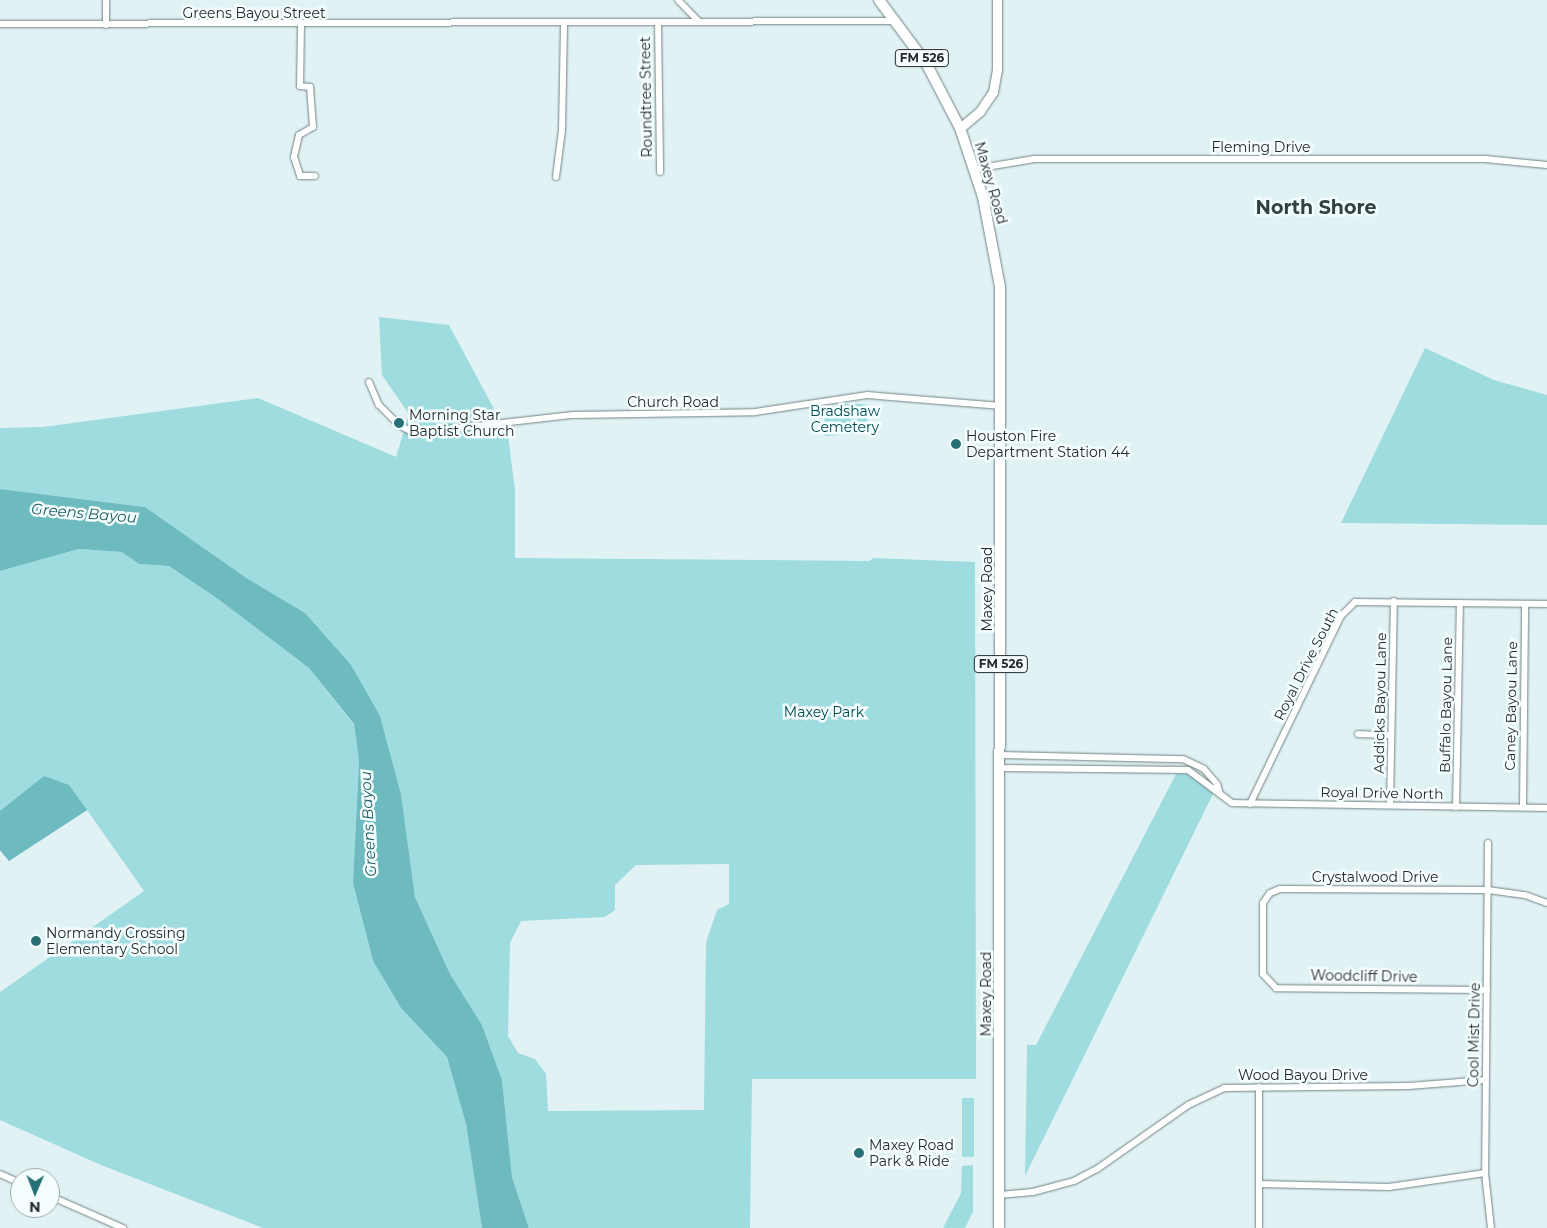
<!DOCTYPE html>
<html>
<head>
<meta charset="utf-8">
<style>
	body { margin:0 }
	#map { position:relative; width:1547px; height:1228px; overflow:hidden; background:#e1f2f4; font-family:Montserrat,sans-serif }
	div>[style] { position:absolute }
	.green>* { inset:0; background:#9edce0; transform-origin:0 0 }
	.water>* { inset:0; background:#6dbabf }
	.roads { filter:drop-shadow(0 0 1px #728283) drop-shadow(0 0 1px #728283) }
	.street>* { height:6px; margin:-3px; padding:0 3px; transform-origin:3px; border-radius:3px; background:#fff }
	.secondary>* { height:9px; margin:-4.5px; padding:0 4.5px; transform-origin:4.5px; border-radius:4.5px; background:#fff }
	.primary>* { height:10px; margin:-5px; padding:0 5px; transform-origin:5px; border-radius:5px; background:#fff }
	.dots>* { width:14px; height:14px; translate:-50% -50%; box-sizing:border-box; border:2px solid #f4feff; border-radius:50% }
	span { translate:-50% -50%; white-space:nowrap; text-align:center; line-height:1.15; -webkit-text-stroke:5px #f4feff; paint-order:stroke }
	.shield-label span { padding:1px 4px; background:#f4feff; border:1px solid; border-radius:4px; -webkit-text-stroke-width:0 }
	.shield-label { font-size:12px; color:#242a2a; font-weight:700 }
	.street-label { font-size:14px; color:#242a2a }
	.park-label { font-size:14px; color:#00494e }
	.poi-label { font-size:14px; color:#242a2a }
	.left { translate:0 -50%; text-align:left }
	.water-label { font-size:15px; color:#1b5c60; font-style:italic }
	.district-label { font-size:19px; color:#324142; font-weight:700 }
	.north { position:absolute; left:10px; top:1168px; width:50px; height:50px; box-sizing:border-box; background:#f4feff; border:1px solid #a1a9aa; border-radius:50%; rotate:181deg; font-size:14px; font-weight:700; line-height:20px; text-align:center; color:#242a2a }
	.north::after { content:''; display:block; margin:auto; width:18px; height:22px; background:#277176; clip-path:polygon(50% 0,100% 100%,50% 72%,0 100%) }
</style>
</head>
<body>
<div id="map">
	<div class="green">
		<i style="clip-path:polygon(evenodd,379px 317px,449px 325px,508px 435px,515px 490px,515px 558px,870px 561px,873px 558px,975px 562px,976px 1079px,752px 1079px,750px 1228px,529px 1228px,512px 1177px,502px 1080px,482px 1025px,450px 974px,415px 897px,401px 794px,380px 716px,305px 613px,248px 579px,145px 507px,0 489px,0 428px,43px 427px,258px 398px,396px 457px,409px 414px,382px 375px,379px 317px,729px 864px,729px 904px,717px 910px,706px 942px,704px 1110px,548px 1111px,546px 1074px,535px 1059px,518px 1053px,508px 1036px,510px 943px,521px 921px,605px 917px,615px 910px,615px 885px,636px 865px,729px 864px)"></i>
		<i style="clip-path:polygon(1425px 348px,1494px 380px,1547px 395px,1547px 525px,1341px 523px)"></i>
		<i style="clip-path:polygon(843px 404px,867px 404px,868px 433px,825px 436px,824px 409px)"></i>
		<i style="clip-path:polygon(79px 549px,123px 552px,139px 564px,169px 566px,218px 599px,309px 668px,354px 725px,359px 761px,353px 883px,373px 961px,401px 1008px,447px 1057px,466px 1124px,482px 1228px,263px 1228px,101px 1165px,0 1120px,0 992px,144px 891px,87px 810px,9px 861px,0 850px,0 571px)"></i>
		<i style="clip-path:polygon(1176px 774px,1189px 774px,1200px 780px,1213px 794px,1025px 1176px,1027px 1045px,1036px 1045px)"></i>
		<i style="left:962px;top:1098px;width:12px;height:59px"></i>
		<i style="clip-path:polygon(973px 1165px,973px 1212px,965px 1228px,943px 1228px,961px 1193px,962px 1166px)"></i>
	</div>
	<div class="water">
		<i style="clip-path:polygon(0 489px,145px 507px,248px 579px,305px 613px,351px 665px,380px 716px,401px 794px,415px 897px,450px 974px,482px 1025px,502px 1080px,512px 1177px,529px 1228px,482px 1228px,466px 1124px,447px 1057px,401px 1008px,373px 961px,353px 883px,359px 761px,354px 724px,309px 668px,218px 599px,169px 566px,139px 564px,122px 552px,79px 549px,0 571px)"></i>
		<i style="clip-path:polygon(44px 776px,69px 785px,87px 810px,9px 861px,0 850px,0 811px)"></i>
	</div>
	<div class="roads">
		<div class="street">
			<i style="left:678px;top:0;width:30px;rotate:46deg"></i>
			<i style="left:658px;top:22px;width:150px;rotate:89.2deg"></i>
			<i style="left:0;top:24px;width:896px;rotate:-0.19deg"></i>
			<i style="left:106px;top:25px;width:25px;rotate:-90deg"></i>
			<i style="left:301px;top:25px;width:61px;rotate:90.9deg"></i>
			<i style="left:300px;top:86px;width:10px;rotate:6deg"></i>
			<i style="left:310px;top:87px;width:40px;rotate:85.7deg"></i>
			<i style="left:313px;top:127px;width:16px;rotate:150deg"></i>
			<i style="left:299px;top:135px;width:23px;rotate:103deg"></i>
			<i style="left:294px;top:157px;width:20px;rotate:72deg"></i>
			<i style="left:300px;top:176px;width:15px"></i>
			<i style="left:975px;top:169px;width:60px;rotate:-9.6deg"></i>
			<i style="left:1034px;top:159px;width:451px"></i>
			<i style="left:1485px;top:159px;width:62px;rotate:5.5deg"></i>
			<i style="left:556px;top:177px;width:47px;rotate:-82.7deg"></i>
			<i style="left:562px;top:130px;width:107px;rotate:-88.9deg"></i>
			<i style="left:369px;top:382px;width:25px;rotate:67deg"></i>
			<i style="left:379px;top:405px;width:28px;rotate:45deg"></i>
			<i style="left:399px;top:425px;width:17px;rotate:28deg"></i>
			<i style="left:414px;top:433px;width:160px;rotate:-6.5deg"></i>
			<i style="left:573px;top:415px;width:182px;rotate:-0.9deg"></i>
			<i style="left:755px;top:412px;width:113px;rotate:-8.6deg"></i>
			<i style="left:867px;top:395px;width:135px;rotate:4.7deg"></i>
			<i style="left:1358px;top:734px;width:33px;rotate:2deg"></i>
			<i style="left:1000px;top:755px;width:183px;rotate:1.3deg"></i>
			<i style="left:1183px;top:759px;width:23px;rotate:25deg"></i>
			<i style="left:1204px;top:769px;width:20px;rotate:49deg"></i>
			<i style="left:1217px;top:784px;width:10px;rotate:73deg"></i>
			<i style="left:1000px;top:768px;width:188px;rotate:0.6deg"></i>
			<i style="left:1188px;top:770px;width:55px;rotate:36.9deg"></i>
			<i style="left:1232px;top:803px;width:315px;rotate:0.9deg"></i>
			<i style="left:1250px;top:804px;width:209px;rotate:-64.2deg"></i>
			<i style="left:1341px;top:616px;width:20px;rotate:-45deg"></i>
			<i style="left:1355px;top:602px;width:192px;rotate:0.6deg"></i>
			<i style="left:1390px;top:805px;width:204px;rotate:-88.9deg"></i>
			<i style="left:1456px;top:807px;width:204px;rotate:-88.9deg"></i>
			<i style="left:1523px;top:807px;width:203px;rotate:-89.4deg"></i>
			<i style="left:1488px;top:843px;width:330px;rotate:90.5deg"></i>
			<i style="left:1485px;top:1173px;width:55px;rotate:83.8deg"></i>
			<i style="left:1487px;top:990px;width:211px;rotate:-179.5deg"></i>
			<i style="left:1276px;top:988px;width:19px;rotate:-133deg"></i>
			<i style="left:1263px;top:974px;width:71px;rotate:-90deg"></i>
			<i style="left:1263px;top:903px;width:12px;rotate:-55deg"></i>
			<i style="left:1270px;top:893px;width:11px;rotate:-22deg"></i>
			<i style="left:1280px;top:889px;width:208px;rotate:0.3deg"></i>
			<i style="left:1488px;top:890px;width:37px;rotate:8deg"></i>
			<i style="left:1525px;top:895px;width:23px;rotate:20deg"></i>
			<i style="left:0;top:1174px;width:22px;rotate:24deg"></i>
			<i style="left:1259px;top:1184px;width:130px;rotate:1.3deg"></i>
			<i style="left:1389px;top:1187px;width:97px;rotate:-8.3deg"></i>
			<i style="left:999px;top:1195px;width:34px;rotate:-5deg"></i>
			<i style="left:1033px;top:1192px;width:42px;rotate:-15deg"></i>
			<i style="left:1074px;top:1181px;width:26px;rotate:-28deg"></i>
			<i style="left:1097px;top:1169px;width:111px;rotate:-35.1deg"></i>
			<i style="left:1188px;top:1105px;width:40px;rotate:-25deg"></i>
			<i style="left:1224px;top:1088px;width:185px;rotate:-0.6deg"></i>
			<i style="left:1409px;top:1086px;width:76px;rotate:-4.5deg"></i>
			<i style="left:50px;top:1196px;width:80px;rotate:23.7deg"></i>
			<i style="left:1259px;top:1228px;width:141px;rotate:-90deg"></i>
		</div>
		<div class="secondary">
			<i style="left:960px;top:128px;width:26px;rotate:-40deg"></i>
			<i style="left:980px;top:111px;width:23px;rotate:-56deg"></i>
			<i style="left:993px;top:92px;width:22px;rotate:-80deg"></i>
			<i style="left:997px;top:70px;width:70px;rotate:-90deg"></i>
		</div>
		<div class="primary">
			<i style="left:879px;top:0;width:79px;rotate:53.3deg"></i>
			<i style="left:926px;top:63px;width:73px;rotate:62.4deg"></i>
			<i style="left:960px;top:128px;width:73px;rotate:71.6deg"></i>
			<i style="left:983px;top:197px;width:92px;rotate:79.3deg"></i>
			<i style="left:1000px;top:287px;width:941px;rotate:90.06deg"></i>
		</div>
	</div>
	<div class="dots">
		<i style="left:399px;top:423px;background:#277176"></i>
		<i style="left:956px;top:444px;background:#277176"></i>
		<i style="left:36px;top:941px;background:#277176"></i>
		<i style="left:859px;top:1153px;background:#277176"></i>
	</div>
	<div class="shield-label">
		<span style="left:922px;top:58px">FM 526</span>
		<span style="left:1001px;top:664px">FM 526</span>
	</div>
	<div class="street-label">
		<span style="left:254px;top:13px">Greens Bayou Street</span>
		<span style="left:646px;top:97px;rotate:-91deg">Roundtree Street</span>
		<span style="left:1261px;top:147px">Fleming Drive</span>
		<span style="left:991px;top:183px;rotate:74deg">Maxey Road</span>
		<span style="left:673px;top:402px">Church Road</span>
		<span style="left:987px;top:589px;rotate:-90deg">Maxey Road</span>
		<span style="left:1306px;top:664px;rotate:-63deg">Royal Drive South</span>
		<span style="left:1380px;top:703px;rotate:-89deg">Addicks Bayou Lane</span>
		<span style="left:1446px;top:705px;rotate:-89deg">Buffalo Bayou Lane</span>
		<span style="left:1511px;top:706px;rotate:-89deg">Caney Bayou Lane</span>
		<span style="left:1382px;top:793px;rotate:1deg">Royal Drive North</span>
		<span style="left:1375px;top:877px">Crystalwood Drive</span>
		<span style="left:1364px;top:976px;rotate:1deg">Woodcliff Drive</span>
		<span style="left:986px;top:994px;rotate:-90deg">Maxey Road</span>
		<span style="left:1474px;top:1035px;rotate:-89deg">Cool Mist Drive</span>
		<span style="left:1303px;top:1075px">Wood Bayou Drive</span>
	</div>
	<div class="park-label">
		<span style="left:845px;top:419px">Bradshaw<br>Cemetery</span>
		<span style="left:824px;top:712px">Maxey Park</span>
	</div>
	<div class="poi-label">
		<span class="left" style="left:409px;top:423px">Morning Star<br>Baptist Church</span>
		<span class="left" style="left:966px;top:444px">Houston Fire<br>Department Station 44</span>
		<span class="left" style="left:46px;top:941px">Normandy Crossing<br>Elementary School</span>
		<span class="left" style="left:869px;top:1153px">Maxey Road<br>Park &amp; Ride</span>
	</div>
	<div class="water-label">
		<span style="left:84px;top:513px;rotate:5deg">Greens Bayou</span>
		<span style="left:368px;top:824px;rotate:-93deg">Greens Bayou</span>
	</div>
	<div class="district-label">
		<span style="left:1316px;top:208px">North Shore</span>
	</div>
	<div class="north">N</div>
</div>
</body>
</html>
